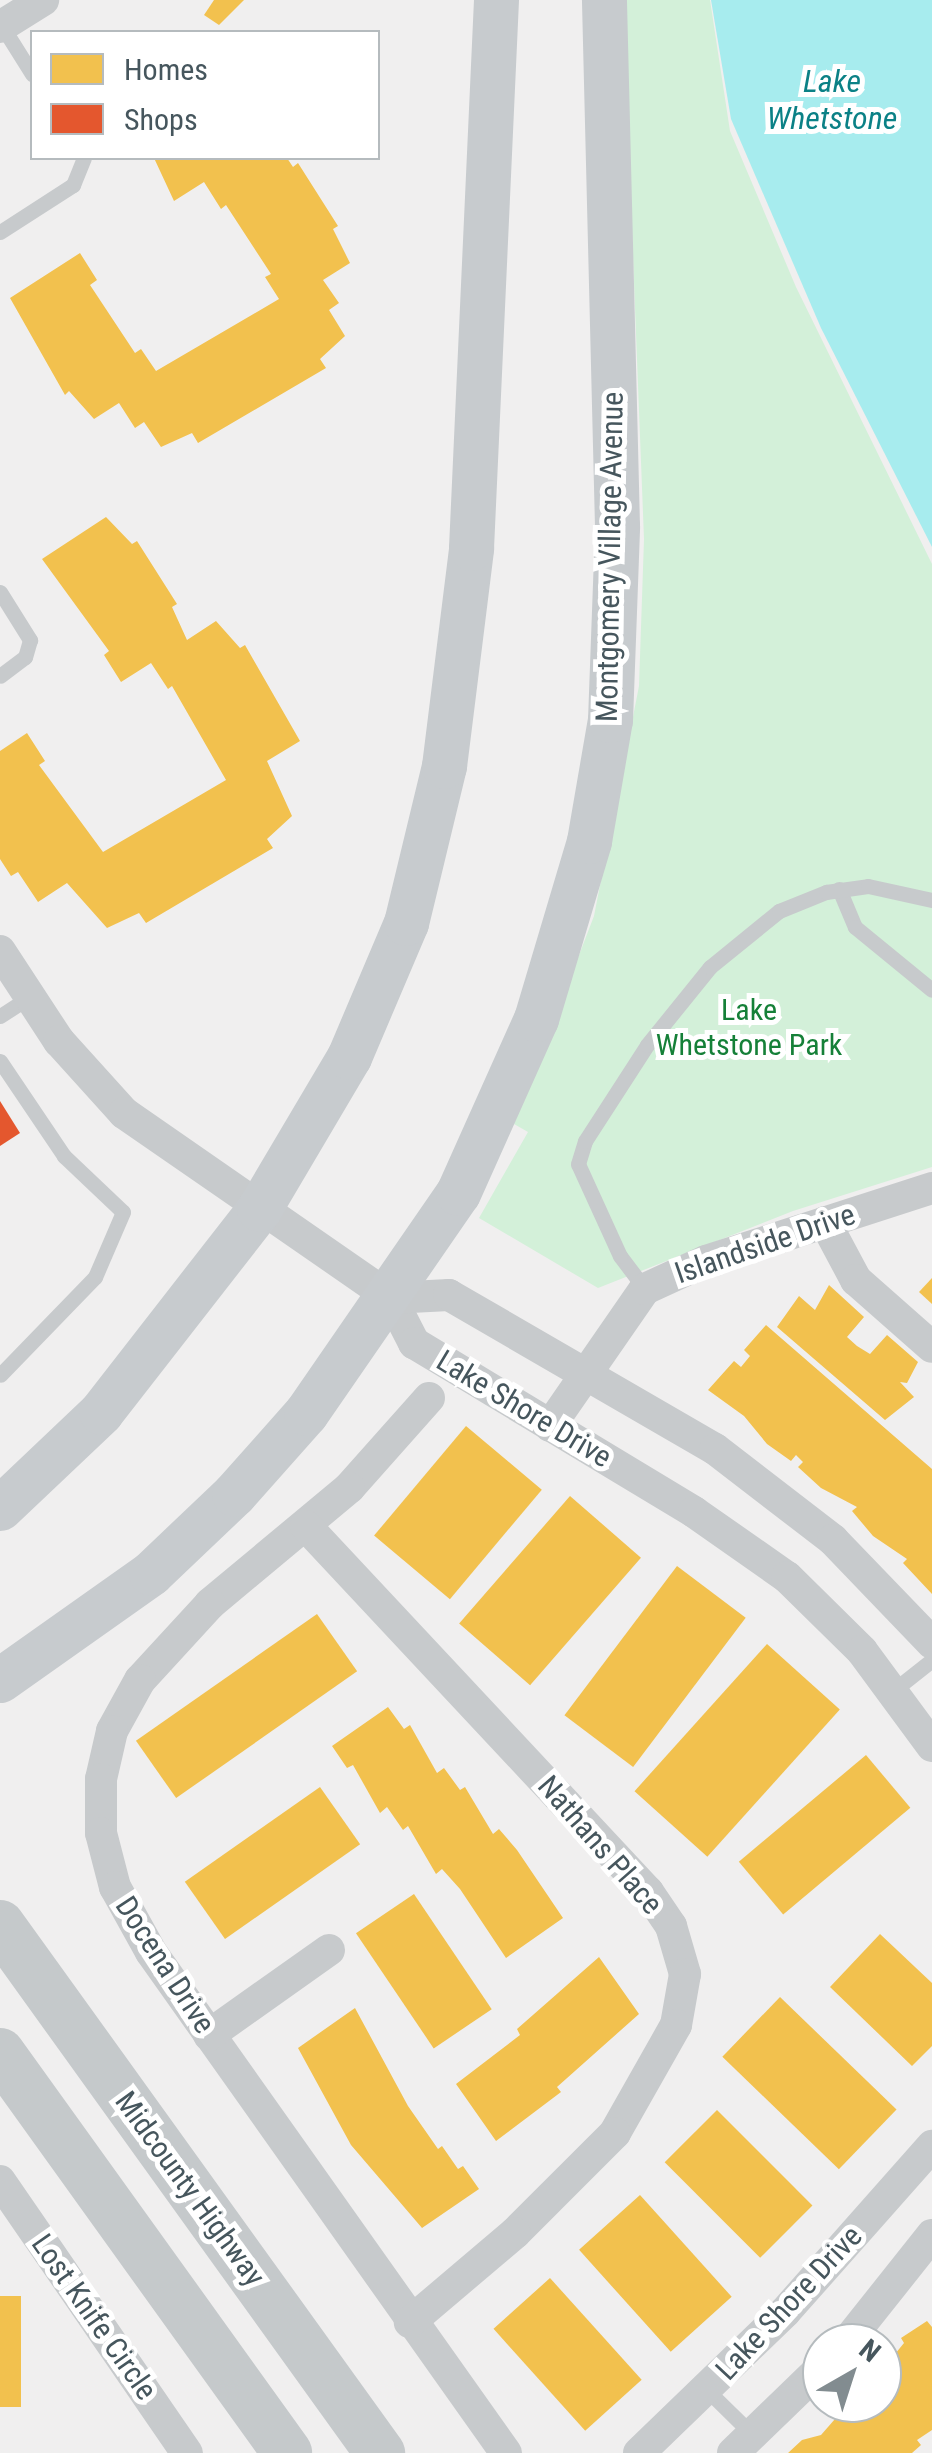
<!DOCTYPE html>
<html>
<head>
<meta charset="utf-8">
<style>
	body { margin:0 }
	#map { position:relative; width:932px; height:2453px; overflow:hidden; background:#f0efef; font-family:"Roboto Condensed",sans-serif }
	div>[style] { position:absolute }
	.green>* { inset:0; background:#d3f0d9 }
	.water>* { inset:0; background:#a7ecee }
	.homes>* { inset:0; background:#f2c14e; transform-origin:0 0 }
	.shops>* { inset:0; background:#e4572e }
	.service>* { height:15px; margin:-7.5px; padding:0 7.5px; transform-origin:7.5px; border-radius:7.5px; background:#c7cacc }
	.minor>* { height:32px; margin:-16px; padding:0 16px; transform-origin:16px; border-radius:16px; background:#c7cacc }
	.secondary>* { height:45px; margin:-22.5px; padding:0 22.5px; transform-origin:22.5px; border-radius:22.5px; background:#c7cbce }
	.primary>* { height:50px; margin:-25px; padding:0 25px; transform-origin:25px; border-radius:25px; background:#c5c9cb }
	span { translate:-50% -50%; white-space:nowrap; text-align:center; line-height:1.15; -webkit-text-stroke:10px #fff; paint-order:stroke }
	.street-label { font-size:30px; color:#46565d }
	.park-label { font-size:30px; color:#158038 }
	.water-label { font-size:32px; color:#0b8186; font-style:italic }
	.legend { position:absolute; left:30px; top:30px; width:350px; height:130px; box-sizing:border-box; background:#fff; border:2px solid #b5bbbe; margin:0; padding:12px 18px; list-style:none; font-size:30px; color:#46565d }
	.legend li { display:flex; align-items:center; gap:20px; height:50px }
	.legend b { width:50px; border:2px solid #b5bbbe }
	.north { position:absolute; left:802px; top:2323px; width:100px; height:100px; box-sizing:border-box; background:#fff; border:2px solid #b5bbbe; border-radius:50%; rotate:39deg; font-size:28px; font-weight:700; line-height:40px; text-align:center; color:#46565d }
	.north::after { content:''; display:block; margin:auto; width:35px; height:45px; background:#828c90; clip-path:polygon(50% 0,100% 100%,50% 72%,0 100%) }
</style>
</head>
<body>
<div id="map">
	<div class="green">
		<i style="clip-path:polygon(623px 0,710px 0,730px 131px,796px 287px,932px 564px,932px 1167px,793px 1211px,598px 1288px,479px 1218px,528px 1132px,514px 1124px,594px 916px,639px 686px,644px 539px)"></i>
	</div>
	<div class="water">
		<i style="clip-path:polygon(711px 0,932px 0,932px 547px,821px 328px,731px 119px)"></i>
	</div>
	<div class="homes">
		<i style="clip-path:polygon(214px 0,244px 0,219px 25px,204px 15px)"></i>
		<i style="clip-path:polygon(154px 158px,287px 158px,293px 167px,298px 163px,338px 226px,333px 229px,350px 263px,323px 280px,339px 303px,329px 310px,345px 336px,320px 359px,326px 368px,198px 443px,192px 433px,161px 447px,144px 422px,135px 428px,119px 403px,94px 419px,69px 391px,65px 395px,10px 298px,80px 253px,97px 280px,90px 285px,94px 291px,135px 353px,141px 349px,156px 371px,279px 299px,265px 277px,271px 274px,226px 205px,221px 209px,204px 182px,174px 201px)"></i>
		<i style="clip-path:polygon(106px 517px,132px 544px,137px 541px,177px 604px,172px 607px,187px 640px,216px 621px,240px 648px,245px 645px,300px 741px,267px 761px,292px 816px,267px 839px,273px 848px,146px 923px,139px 913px,107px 928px,67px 883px,38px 902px,18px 872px,11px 876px,0 859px,0 751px,27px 733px,45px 761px,39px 765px,103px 852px,226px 780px,172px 686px,168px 689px,151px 663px,121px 682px,104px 655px,109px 651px,42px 559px)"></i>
		<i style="clip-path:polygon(932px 1278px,932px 1304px,919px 1292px)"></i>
		<i style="clip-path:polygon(829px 1285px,864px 1317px,847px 1337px,857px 1346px,870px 1354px,887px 1335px,918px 1362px,907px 1383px,900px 1382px,914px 1397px,885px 1420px,777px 1327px,799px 1296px,815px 1310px)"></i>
		<i style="clip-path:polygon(766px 1325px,932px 1469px,932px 1594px,903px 1563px,907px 1559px,873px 1536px,852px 1511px,857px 1507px,821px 1488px,798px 1467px,803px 1462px,796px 1455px,791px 1461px,767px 1444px,744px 1416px,708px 1390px,734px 1361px,741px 1367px,750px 1356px,744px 1350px)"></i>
		<i style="left:466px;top:1426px;width:99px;height:143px;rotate:40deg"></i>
		<i style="left:570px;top:1496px;width:94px;height:169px;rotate:41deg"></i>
		<i style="left:677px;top:1566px;width:86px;height:187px;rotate:37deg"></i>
		<i style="left:317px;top:1614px;width:70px;height:221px;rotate:55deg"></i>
		<i style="left:767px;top:1644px;width:98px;height:198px;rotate:42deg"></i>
		<i style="clip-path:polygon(388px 1707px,404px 1729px,410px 1725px,437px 1773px,444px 1768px,460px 1790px,465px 1787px,493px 1834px,499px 1829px,517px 1850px,563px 1918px,506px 1958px,460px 1889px,442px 1869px,436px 1874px,408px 1826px,403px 1830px,387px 1807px,380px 1813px,353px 1765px,347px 1768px,332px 1746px)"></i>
		<i style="left:866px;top:1755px;width:69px;height:166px;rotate:50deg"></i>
		<i style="left:320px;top:1787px;width:70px;height:165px;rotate:55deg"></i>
		<i style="left:414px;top:1894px;width:139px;height:70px;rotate:56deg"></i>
		<i style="clip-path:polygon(880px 1934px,932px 1983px,932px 2046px,912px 2066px,830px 1987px)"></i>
		<i style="clip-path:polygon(599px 1957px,639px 2014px,557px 2087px,561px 2092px,496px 2141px,456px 2084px,520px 2035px,517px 2029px)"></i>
		<i style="left:780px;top:1997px;width:162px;height:83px;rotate:44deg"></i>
		<i style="clip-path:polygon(355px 2008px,408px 2106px,438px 2149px,442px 2146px,458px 2169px,463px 2166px,479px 2189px,422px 2228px,351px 2145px,298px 2048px)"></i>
		<i style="left:717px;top:2110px;width:135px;height:74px;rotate:45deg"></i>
		<i style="left:640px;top:2195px;width:137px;height:82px;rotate:48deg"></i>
		<i style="left:550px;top:2278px;width:137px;height:76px;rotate:48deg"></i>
		<i style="left:0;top:2296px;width:21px;height:111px"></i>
		<i style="clip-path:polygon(927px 2321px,932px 2327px,932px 2430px,917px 2440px,921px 2445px,912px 2453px,788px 2453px,802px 2440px,821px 2435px,849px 2403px,882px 2403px,882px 2370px,904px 2343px,901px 2338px)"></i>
	</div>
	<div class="shops">
		<i style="clip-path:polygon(0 1101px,20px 1133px,0 1146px)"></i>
	</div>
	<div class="service">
		<i style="left:2px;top:26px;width:57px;rotate:58deg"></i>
		<i style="left:0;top:232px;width:87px;rotate:-32.8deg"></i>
		<i style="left:73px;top:185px;width:29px;rotate:-68deg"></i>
		<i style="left:0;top:592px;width:57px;rotate:58deg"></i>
		<i style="left:30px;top:640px;width:18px;rotate:106deg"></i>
		<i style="left:25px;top:657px;width:31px;rotate:143deg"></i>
		<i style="left:839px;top:889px;width:41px;rotate:67.2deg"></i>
		<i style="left:855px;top:927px;width:99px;rotate:39.3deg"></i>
		<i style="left:0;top:1016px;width:35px;rotate:-33deg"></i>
		<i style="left:0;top:1061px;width:115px;rotate:56deg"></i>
		<i style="left:64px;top:1156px;width:81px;rotate:43.5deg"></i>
		<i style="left:123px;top:1212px;width:71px;rotate:113.3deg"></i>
		<i style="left:95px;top:1277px;width:136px;rotate:134.1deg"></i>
		<i style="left:645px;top:1289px;width:41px;rotate:-127.1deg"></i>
		<i style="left:620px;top:1256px;width:101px;rotate:-114.5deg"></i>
		<i style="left:578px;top:1164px;width:24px;rotate:-73deg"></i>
		<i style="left:585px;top:1141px;width:114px;rotate:-57.1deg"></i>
		<i style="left:647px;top:1045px;width:100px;rotate:-51.1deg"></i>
		<i style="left:710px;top:967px;width:89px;rotate:-39.1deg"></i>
		<i style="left:779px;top:911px;width:51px;rotate:-22deg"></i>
		<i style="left:826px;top:892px;width:42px;rotate:-8.1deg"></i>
		<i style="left:868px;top:886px;width:66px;rotate:12.3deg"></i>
		<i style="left:894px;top:1690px;width:48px;rotate:-38.3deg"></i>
		<i style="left:707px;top:2390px;width:64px;rotate:44.4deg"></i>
	</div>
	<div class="minor">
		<i style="left:0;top:27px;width:51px;rotate:-32.1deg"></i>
		<i style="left:0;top:951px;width:108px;rotate:56.8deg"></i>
		<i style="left:59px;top:1041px;width:97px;rotate:47.9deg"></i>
		<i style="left:124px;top:1113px;width:325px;rotate:34.7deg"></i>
		<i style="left:391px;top:1298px;width:51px;rotate:62.9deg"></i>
		<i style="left:414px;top:1343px;width:327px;rotate:31.1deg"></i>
		<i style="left:694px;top:1512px;width:113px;rotate:35deg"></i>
		<i style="left:787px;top:1577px;width:105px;rotate:44.6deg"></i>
		<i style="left:862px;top:1651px;width:118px;rotate:53.6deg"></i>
		<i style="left:825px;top:1222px;width:66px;rotate:61.9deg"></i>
		<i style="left:856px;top:1280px;width:101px;rotate:41.4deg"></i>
		<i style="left:391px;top:1298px;width:58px;rotate:-3deg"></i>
		<i style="left:449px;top:1295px;width:307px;rotate:30.1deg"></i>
		<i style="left:715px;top:1449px;width:149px;rotate:37.6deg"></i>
		<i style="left:833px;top:1540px;width:143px;rotate:46.1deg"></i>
		<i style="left:429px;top:1398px;width:120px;rotate:131.6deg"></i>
		<i style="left:349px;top:1488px;width:181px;rotate:140.2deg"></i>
		<i style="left:210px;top:1604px;width:103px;rotate:132.6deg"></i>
		<i style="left:140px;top:1680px;width:58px;rotate:118.8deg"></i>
		<i style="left:112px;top:1731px;width:49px;rotate:102.9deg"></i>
		<i style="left:101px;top:1779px;width:54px;rotate:90deg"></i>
		<i style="left:101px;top:1833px;width:56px;rotate:75.5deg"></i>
		<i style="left:115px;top:1887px;width:74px;rotate:61deg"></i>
		<i style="left:151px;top:1952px;width:614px;rotate:54.68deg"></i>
		<i style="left:550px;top:1426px;width:167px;rotate:-55.3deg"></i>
		<i style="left:645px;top:1289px;width:67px;rotate:-24.7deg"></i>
		<i style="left:706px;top:1261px;width:237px;rotate:-17.9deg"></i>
		<i style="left:306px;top:1526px;width:501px;rotate:46.94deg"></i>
		<i style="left:648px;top:1892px;width:41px;rotate:55.9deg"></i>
		<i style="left:671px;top:1926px;width:50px;rotate:73.7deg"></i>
		<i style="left:685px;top:1974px;width:52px;rotate:100deg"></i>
		<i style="left:676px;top:2025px;width:124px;rotate:119.5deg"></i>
		<i style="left:615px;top:2133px;width:141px;rotate:135deg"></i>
		<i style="left:515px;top:2233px;width:138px;rotate:139.7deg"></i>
		<i style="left:209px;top:2035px;width:147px;rotate:-35.3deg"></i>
		<i style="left:0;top:2181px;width:330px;rotate:55.5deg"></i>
		<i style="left:846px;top:2343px;width:138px;rotate:-51.5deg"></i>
		<i style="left:639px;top:2453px;width:203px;rotate:-44deg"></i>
		<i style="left:785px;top:2312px;width:222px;rotate:-48.5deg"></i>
		<i style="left:733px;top:2453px;width:124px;rotate:-44deg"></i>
	</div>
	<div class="secondary">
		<i style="left:0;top:1508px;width:139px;rotate:-43.5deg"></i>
		<i style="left:101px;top:1412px;width:257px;rotate:-52.1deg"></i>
		<i style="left:259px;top:1209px;width:177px;rotate:-59.4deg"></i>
		<i style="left:349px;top:1057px;width:146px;rotate:-67deg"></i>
		<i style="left:406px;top:923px;width:162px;rotate:-76.4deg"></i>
		<i style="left:444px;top:766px;width:220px;rotate:-82.9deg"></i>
		<i style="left:471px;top:548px;width:549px;rotate:-87.39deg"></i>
		<i style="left:0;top:1680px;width:185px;rotate:-35.3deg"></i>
		<i style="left:151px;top:1573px;width:115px;rotate:-43.6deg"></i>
		<i style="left:234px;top:1494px;width:108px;rotate:-48.4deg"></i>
		<i style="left:306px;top:1413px;width:267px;rotate:-55.4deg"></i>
		<i style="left:458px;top:1193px;width:191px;rotate:-65.9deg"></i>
		<i style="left:536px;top:1019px;width:186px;rotate:-73.4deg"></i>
		<i style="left:589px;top:841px;width:123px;rotate:-80.2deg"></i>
		<i style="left:610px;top:720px;width:194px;rotate:-87.9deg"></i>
		<i style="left:617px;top:526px;width:526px;rotate:-91.42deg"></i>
	</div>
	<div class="primary">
		<i style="left:0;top:1925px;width:651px;rotate:54.26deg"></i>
		<i style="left:0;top:2053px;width:492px;rotate:54.3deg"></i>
	</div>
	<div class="street-label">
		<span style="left:610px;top:557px;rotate:-89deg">Montgomery Village Avenue</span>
		<span style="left:765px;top:1244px;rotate:-19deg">Islandside Drive</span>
		<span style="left:524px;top:1409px;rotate:31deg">Lake Shore Drive</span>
		<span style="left:600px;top:1845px;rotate:49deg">Nathans Place</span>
		<span style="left:165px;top:1965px;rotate:57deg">Docena Drive</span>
		<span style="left:190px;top:2189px;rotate:54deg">Midcounty Highway</span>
		<span style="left:789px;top:2303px;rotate:-47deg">Lake Shore Drive</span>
		<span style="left:94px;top:2317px;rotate:55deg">Lost Knife Circle</span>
	</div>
	<div class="park-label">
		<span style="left:749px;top:1027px">Lake<br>Whetstone Park</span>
	</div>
	<div class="water-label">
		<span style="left:832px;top:100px">Lake<br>Whetstone</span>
	</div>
	<ul class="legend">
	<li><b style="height:28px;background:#f2c14e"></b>Homes</li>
	<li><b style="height:28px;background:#e4572e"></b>Shops</li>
	</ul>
	<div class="north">N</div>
</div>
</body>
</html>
